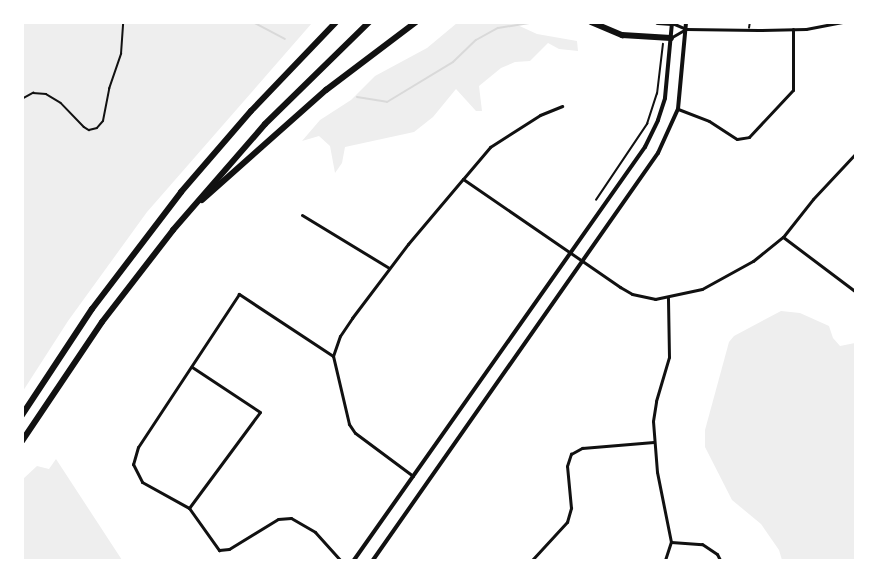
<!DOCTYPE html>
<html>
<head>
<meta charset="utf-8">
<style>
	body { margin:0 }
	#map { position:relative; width:878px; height:583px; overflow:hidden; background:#fff; font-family:"Space Grotesk",sans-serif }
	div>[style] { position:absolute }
	.green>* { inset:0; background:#eee }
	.stream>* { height:2px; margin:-1px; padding:0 1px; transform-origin:1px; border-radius:1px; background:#d9d9d9 }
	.path>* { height:1.5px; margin:-0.75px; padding:0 0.75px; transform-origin:0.75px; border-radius:0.75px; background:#111 }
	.service>* { height:1.5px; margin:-0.75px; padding:0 0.75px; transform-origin:0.75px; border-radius:0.75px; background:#111 }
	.minor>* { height:3px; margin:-1.5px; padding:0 1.5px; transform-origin:1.5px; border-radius:1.5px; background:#111 }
	.tertiary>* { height:4px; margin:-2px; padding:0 2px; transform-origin:2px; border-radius:2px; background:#111 }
	.motorway>* { height:6px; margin:-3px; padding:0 3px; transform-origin:3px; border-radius:3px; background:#111 }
	span { translate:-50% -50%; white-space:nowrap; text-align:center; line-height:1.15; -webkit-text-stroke:4.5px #fff; paint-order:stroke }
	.frame { position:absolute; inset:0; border:24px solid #fff; pointer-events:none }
</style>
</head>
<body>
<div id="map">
	<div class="green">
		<i style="clip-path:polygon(23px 23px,312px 23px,147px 212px,68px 321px,23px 391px)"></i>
		<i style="clip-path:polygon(457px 23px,513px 23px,537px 34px,577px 41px,578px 51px,559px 49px,548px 43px,530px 61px,515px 62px,501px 68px,479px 86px,482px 111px,476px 111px,456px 89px,433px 117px,414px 132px,345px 147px,342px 163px,335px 173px,330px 146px,319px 136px,302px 141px,320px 120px,351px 100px,375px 76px,427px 48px)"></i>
		<i style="clip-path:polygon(781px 311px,800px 313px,829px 326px,833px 338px,840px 346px,855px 343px,855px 560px,782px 560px,779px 550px,761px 524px,732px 500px,705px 447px,705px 430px,729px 342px,734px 336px)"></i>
		<i style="clip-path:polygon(56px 459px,122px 560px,23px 560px,23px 479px,37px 466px,49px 469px)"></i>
	</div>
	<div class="stream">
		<i style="left:253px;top:22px;width:36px;rotate:28deg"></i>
		<i style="left:357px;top:97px;width:30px;rotate:9deg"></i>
		<i style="left:387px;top:102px;width:77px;rotate:-31.2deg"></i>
		<i style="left:453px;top:62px;width:32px;rotate:-44deg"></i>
		<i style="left:476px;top:40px;width:25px;rotate:-29deg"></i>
		<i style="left:498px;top:28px;width:38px;rotate:-9deg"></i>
	</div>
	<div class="path">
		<i style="left:22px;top:99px;width:13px;rotate:-29deg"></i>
		<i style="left:33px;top:93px;width:13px;rotate:4deg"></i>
		<i style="left:46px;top:94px;width:17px;rotate:31deg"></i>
		<i style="left:61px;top:103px;width:33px;rotate:46deg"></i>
		<i style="left:84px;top:127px;width:6px;rotate:31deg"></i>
		<i style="left:89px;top:130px;width:8px;rotate:-14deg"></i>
		<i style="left:97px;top:128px;width:9px;rotate:-49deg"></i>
		<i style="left:103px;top:121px;width:33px;rotate:-79deg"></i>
		<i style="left:109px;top:89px;width:37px;rotate:-71deg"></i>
		<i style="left:121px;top:54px;width:32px;rotate:-86deg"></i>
		<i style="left:596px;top:200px;width:92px;rotate:-56.1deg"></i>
		<i style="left:647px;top:124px;width:32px;rotate:-72deg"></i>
		<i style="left:657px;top:94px;width:50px;rotate:-83.2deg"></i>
	</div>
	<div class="service">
		<i style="left:749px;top:28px;width:6px;rotate:-81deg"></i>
	</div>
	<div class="minor">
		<i style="left:672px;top:23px;width:15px;rotate:23deg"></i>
		<i style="left:686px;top:29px;width:72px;rotate:0.8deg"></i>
		<i style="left:758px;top:30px;width:48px;rotate:-1.2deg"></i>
		<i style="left:806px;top:29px;width:37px;rotate:-11deg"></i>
		<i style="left:672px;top:37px;width:14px;rotate:-30deg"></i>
		<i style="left:678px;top:109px;width:33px;rotate:21deg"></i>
		<i style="left:709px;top:121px;width:33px;rotate:33deg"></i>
		<i style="left:737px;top:139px;width:12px;rotate:-9deg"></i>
		<i style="left:749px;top:137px;width:64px;rotate:-46.9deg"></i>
		<i style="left:793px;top:90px;width:61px;rotate:-90deg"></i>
		<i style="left:463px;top:179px;width:42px;rotate:-49.8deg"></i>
		<i style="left:490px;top:147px;width:59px;rotate:-32.6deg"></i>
		<i style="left:540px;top:115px;width:24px;rotate:-22deg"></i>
		<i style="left:302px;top:215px;width:102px;rotate:31.3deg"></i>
		<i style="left:783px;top:237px;width:91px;rotate:37deg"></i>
		<i style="left:333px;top:356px;width:113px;rotate:-146.6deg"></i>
		<i style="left:239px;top:294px;width:183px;rotate:123.4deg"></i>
		<i style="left:138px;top:447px;width:18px;rotate:106deg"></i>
		<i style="left:133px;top:464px;width:20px;rotate:63deg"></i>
		<i style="left:142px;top:482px;width:54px;rotate:29deg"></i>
		<i style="left:189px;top:508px;width:52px;rotate:54.5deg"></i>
		<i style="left:219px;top:550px;width:10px;rotate:-6deg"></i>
		<i style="left:229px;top:549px;width:57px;rotate:-31.5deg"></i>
		<i style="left:278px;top:519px;width:13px;rotate:-4deg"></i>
		<i style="left:291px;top:518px;width:28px;rotate:30deg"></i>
		<i style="left:315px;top:532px;width:38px;rotate:48deg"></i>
		<i style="left:413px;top:476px;width:72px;rotate:-143.4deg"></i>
		<i style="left:355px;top:433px;width:11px;rotate:-124deg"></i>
		<i style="left:349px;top:424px;width:70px;rotate:-103.2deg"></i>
		<i style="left:333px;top:356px;width:21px;rotate:-71deg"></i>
		<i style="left:340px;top:336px;width:22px;rotate:-56deg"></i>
		<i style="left:352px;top:318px;width:93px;rotate:-52.9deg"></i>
		<i style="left:408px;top:244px;width:85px;rotate:-49.8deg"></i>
		<i style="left:463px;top:179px;width:191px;rotate:34.5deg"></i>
		<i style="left:620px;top:287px;width:14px;rotate:30deg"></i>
		<i style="left:632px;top:294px;width:24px;rotate:12deg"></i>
		<i style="left:655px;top:299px;width:48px;rotate:-12deg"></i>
		<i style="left:702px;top:289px;width:58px;rotate:-28.8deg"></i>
		<i style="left:753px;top:261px;width:38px;rotate:-39deg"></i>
		<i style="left:783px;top:237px;width:48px;rotate:-51.7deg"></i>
		<i style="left:813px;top:199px;width:63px;rotate:-46.9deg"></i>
		<i style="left:189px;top:508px;width:119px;rotate:-53.5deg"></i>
		<i style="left:260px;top:412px;width:82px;rotate:-146.5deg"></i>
		<i style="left:671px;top:542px;width:31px;rotate:4deg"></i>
		<i style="left:702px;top:544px;width:18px;rotate:34deg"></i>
		<i style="left:717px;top:554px;width:7px;rotate:63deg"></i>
		<i style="left:532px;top:560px;width:52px;rotate:-47.4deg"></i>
		<i style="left:567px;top:522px;width:15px;rotate:-74deg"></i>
		<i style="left:571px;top:508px;width:42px;rotate:-95.4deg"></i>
		<i style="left:567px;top:466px;width:13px;rotate:-72deg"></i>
		<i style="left:571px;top:454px;width:13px;rotate:-29deg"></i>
		<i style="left:582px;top:448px;width:72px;rotate:-4.8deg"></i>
		<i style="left:665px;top:560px;width:19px;rotate:-72deg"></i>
		<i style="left:671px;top:542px;width:71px;rotate:-101.3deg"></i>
		<i style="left:657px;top:472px;width:51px;rotate:-94.5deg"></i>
		<i style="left:653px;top:421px;width:20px;rotate:-81deg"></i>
		<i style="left:656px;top:401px;width:46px;rotate:-73.5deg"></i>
		<i style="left:669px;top:357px;width:59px;rotate:-91deg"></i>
	</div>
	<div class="tertiary">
		<i style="left:354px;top:560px;width:505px;rotate:-54.83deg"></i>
		<i style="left:645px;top:147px;width:30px;rotate:-64deg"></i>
		<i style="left:658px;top:120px;width:23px;rotate:-72deg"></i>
		<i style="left:665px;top:98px;width:76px;rotate:-84.7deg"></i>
		<i style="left:373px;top:560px;width:497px;rotate:-55deg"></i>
		<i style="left:658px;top:153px;width:48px;rotate:-65.6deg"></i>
		<i style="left:678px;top:109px;width:87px;rotate:-84.7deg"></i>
	</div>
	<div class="motorway">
		<i style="left:591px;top:22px;width:34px;rotate:23deg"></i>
		<i style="left:622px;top:35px;width:49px;rotate:3.5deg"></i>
		<i style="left:658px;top:22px;width:14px;rotate:4deg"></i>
		<i style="left:202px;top:200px;width:166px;rotate:-41.6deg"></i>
		<i style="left:326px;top:90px;width:113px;rotate:-37.1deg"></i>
		<i style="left:22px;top:415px;width:127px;rotate:-56.6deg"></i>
		<i style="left:92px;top:309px;width:147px;rotate:-52.7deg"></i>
		<i style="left:181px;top:192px;width:107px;rotate:-49.2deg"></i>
		<i style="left:251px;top:111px;width:123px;rotate:-46.3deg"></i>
		<i style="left:22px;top:441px;width:143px;rotate:-56.1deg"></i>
		<i style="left:102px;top:322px;width:116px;rotate:-52.3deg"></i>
		<i style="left:173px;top:230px;width:140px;rotate:-49deg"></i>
		<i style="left:265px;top:124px;width:146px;rotate:-44.4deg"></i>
	</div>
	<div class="frame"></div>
</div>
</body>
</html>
